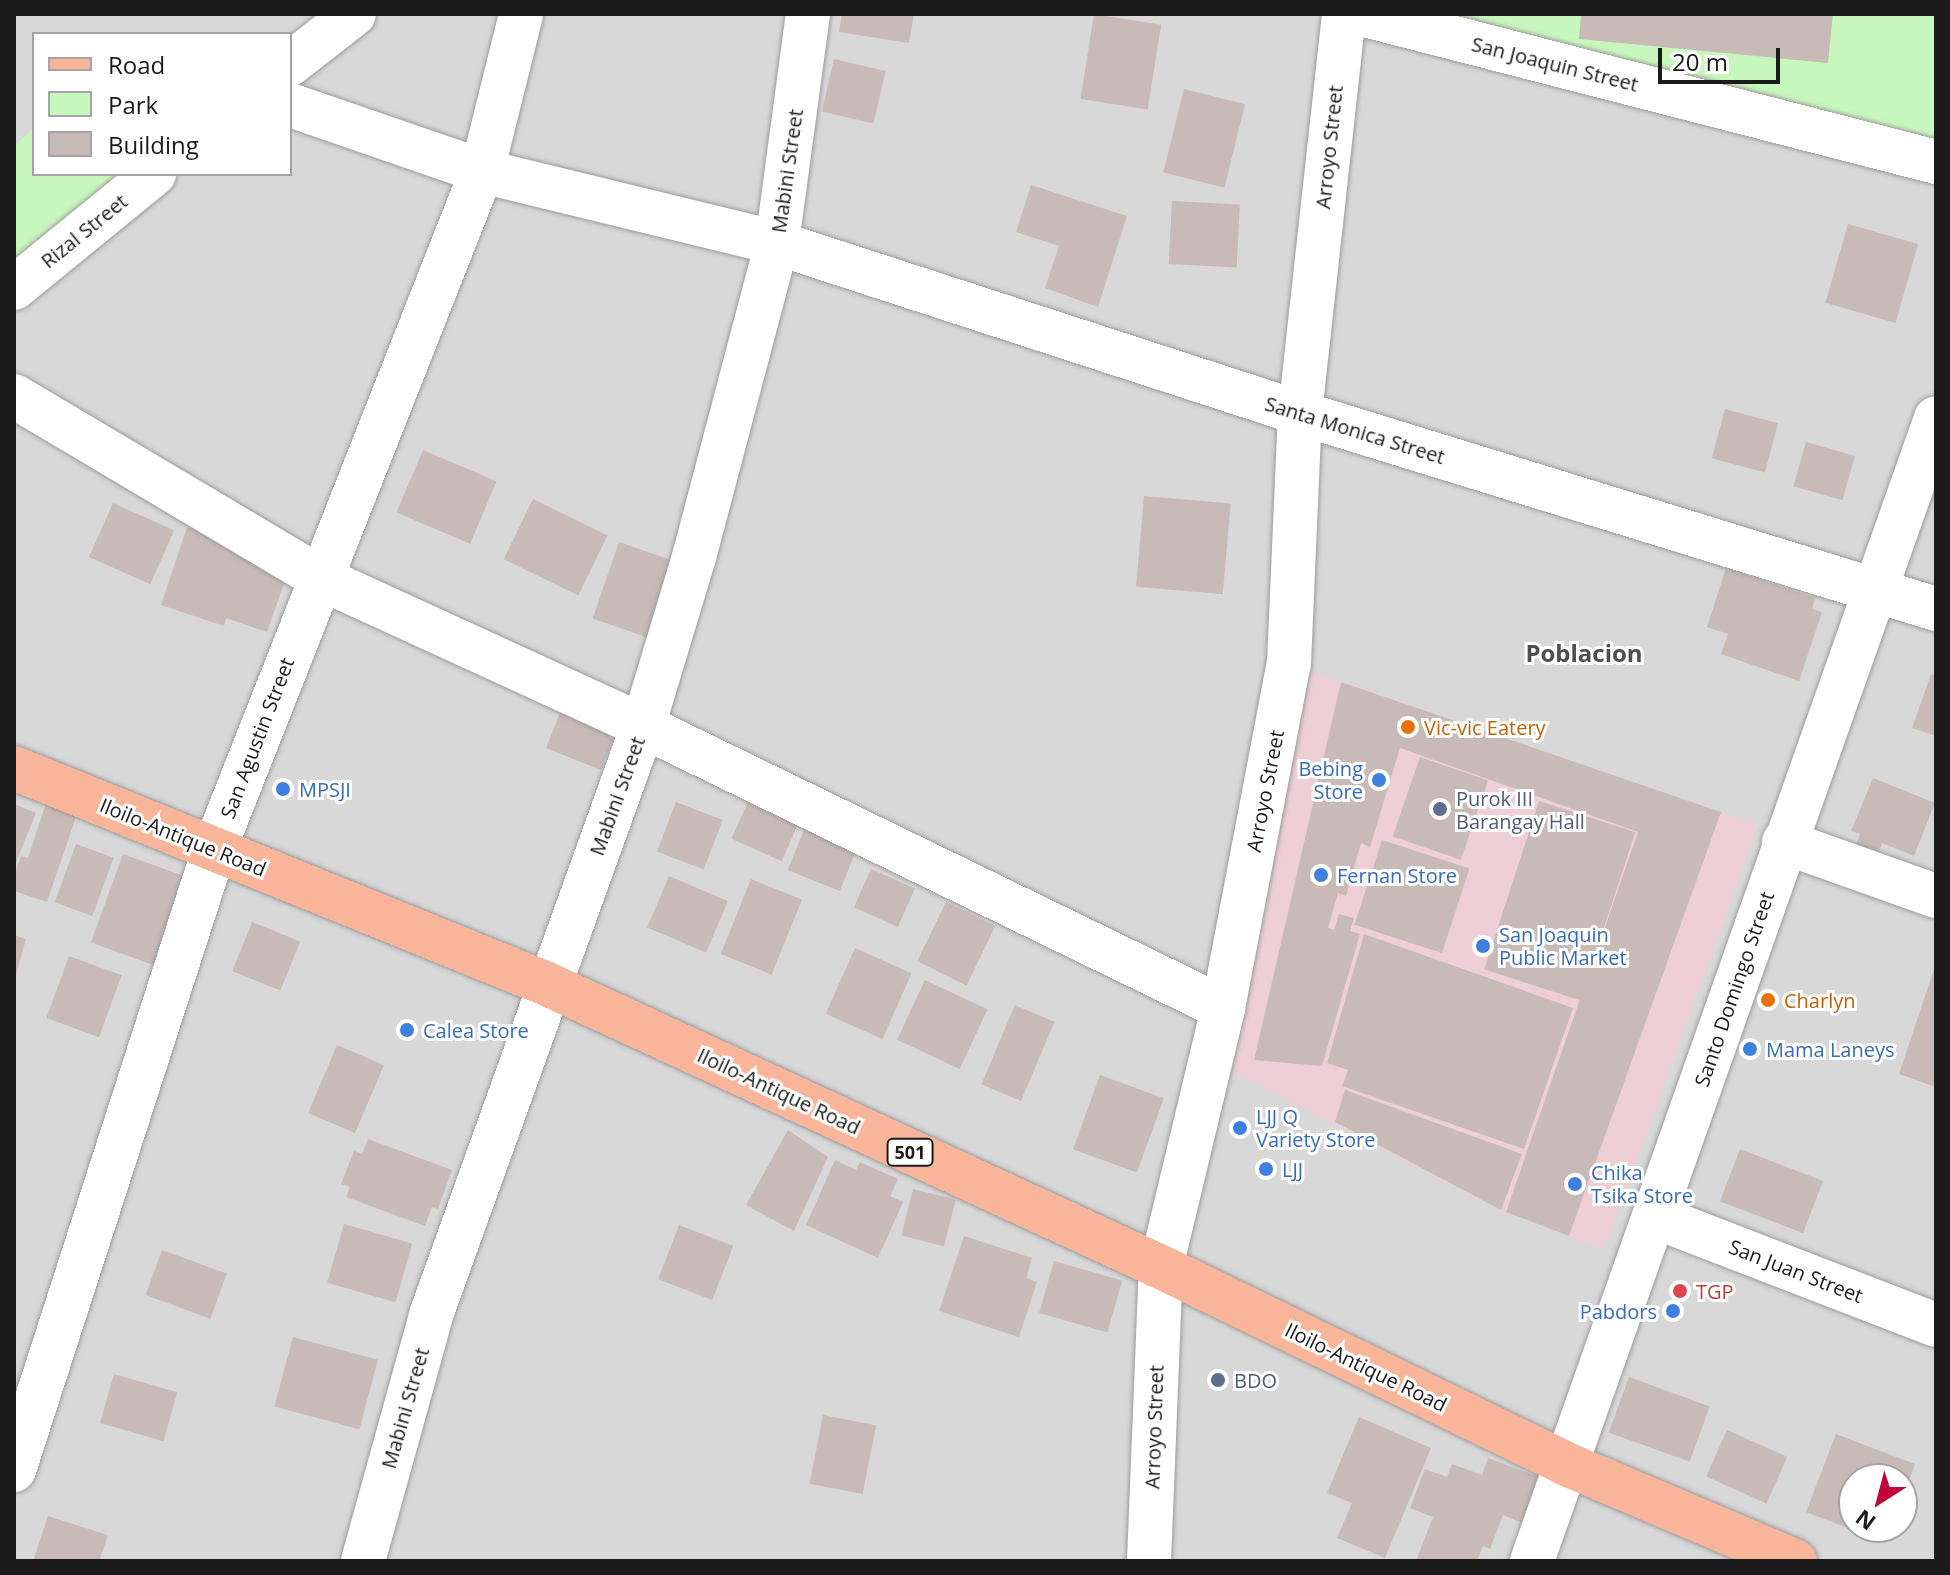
<!DOCTYPE html>
<html>
<head>
<meta charset="utf-8">
<style>
	body { margin:0 }
	#map { position:relative; width:1950px; height:1575px; overflow:hidden; background:#ece5e0; font-family:"Open Sans",sans-serif }
	div>[style] { position:absolute }
	.residential>* { inset:0; background:#d9d8d8 }
	.commercial>* { inset:0; background:#eecfd7 }
	.park>* { inset:0; background:#c8f7bd }
	.building>* { inset:0; background:#c8bab7; transform-origin:0 0 }
	.roads { filter:drop-shadow(0 0 2px #9c9c9c) drop-shadow(0 0 2px #9c9c9c) }
	.minor>* { height:44px; margin:-22px; padding:0 22px; transform-origin:22px; border-radius:22px; background:#fff }
	.major>* { height:44px; margin:-22px; padding:0 22px; transform-origin:22px; border-radius:22px; background:#f9b599 }
	.dots>* { width:22px; height:22px; translate:-50% -50%; box-sizing:border-box; border:4px solid #fff; border-radius:50% }
	span { translate:-50% -50%; white-space:nowrap; text-align:center; line-height:1.15; -webkit-text-stroke:6px #fff; paint-order:stroke }
	.shield-label span { padding:2px 6px; background:#fff; border:2px solid; border-radius:6px; -webkit-text-stroke-width:0 }
	.shield-label { font-size:18px; color:#1b1b1b; font-weight:700 }
	.street-label { font-size:20px; color:#1b1b1b }
	.food-label { font-size:20px; color:#c56008 }
	.left { translate:0 -50%; text-align:left }
	.shop-label { font-size:20px; color:#366cbe }
	.right { translate:-100% -50%; text-align:right }
	.service-label { font-size:20px; color:#4e5e75 }
	.health-label { font-size:20px; color:#be3a42 }
	.quarter-label { font-size:24px; color:#4e4e4e; font-weight:700 }
	.frame { position:absolute; inset:0; border:16px solid #1b1b1b; pointer-events:none }
	.legend { position:absolute; left:32px; top:32px; width:260px; height:144px; box-sizing:border-box; background:#fff; border:2px solid #a4a4a4; margin:0; padding:10px 14px; list-style:none; font-size:24px; color:#1b1b1b }
	.legend li { display:flex; align-items:center; gap:16px; height:40px }
	.legend b { width:40px; border:2px solid #a4a4a4 }
	.north { position:absolute; left:1838px; top:1463px; width:80px; height:80px; box-sizing:border-box; background:#fff; border:2px solid #a4a4a4; border-radius:50%; rotate:216deg; font-size:22px; font-weight:700; line-height:32px; text-align:center; color:#1b1b1b }
	.north::after { content:''; display:block; margin:auto; width:28px; height:36px; background:#c1053a; clip-path:polygon(50% 0,100% 100%,50% 72%,0 100%) }
	.scale { position:absolute; left:1658px; top:48px; width:122px; height:36px; box-sizing:border-box; border:4px solid #1b1b1b; border-top:0; padding-left:10px; font-size:24px; line-height:28px; white-space:nowrap; color:#1b1b1b; -webkit-text-stroke:6px #fff; paint-order:stroke }
</style>
</head>
<body>
<div id="map">
	<div class="residential">
		<i style="clip-path:polygon(evenodd,14px 14px,1936px 14px,1936px 1561px,14px 1561px,14px 14px,34px 34px,290px 34px,290px 174px,34px 174px,34px 34px,14px 14px,1854px 1479px,1902px 1479px,1902px 1527px,1854px 1527px,1854px 1479px)"></i>
	</div>
	<div class="commercial">
		<i style="clip-path:polygon(1311px 671px,1758px 825px,1604px 1250px,1501px 1210px,1226px 1068px)"></i>
	</div>
	<div class="park">
		<i style="clip-path:polygon(1423px 14px,1936px 14px,1936px 148px)"></i>
		<i style="clip-path:polygon(34px 128px,34px 174px,134px 174px,14px 273px,14px 146px)"></i>
	</div>
	<div class="building">
		<i style="clip-path:polygon(842px 14px,914px 14px,909px 43px,839px 32px)"></i>
		<i style="left:1094px;top:14px;width:68px;height:86px;rotate:9deg"></i>
		<i style="clip-path:polygon(1581px 14px,1833px 14px,1828px 63px,1579px 39px)"></i>
		<i style="left:834px;top:59px;width:53px;height:54px;rotate:13deg"></i>
		<i style="left:1184px;top:89px;width:63px;height:86px;rotate:14deg"></i>
		<i style="clip-path:polygon(1031px 185px,1127px 216px,1098px 307px,1045px 288px,1059px 246px,1016px 232px)"></i>
		<i style="left:1172px;top:201px;width:68px;height:63px;rotate:3deg"></i>
		<i style="left:1848px;top:224px;width:73px;height:82px;rotate:16deg"></i>
		<i style="left:1725px;top:409px;width:55px;height:51px;rotate:15deg"></i>
		<i style="left:1806px;top:442px;width:51px;height:46px;rotate:16deg"></i>
		<i style="left:423px;top:450px;width:80px;height:68px;rotate:23deg"></i>
		<i style="left:1144px;top:496px;width:87px;height:91px;rotate:5deg"></i>
		<i style="left:533px;top:499px;width:83px;height:67px;rotate:26deg"></i>
		<i style="left:113px;top:503px;width:67px;height:59px;rotate:24deg"></i>
		<i style="clip-path:polygon(187px 527px,279px 559px,287px 575px,267px 632px,226px 618px,224px 626px,161px 605px)"></i>
		<i style="left:619px;top:542px;width:65px;height:81px;rotate:19deg"></i>
		<i style="clip-path:polygon(1726px 568px,1815px 598px,1812px 609px,1822px 612px,1799px 681px,1721px 654px,1728px 634px,1707px 627px)"></i>
		<i style="clip-path:polygon(1931px 674px,1936px 676px,1936px 736px,1912px 728px)"></i>
		<i style="clip-path:polygon(1341px 682px,1721px 812px,1569px 1236px,1506px 1212px,1638px 832px,1400px 748px,1370px 847px,1361px 843px,1346px 896px,1338px 893px,1328px 928px,1334px 930px,1339px 914px,1354px 918px,1350px 931px,1360px 934px,1322px 1066px,1254px 1060px)"></i>
		<i style="left:567px;top:696px;width:59px;height:56px;rotate:22deg"></i>
		<i style="left:1420px;top:757px;width:72px;height:84px;rotate:19deg"></i>
		<i style="clip-path:polygon(1873px 778px,1935px 803px,1914px 856px,1882px 843px,1878px 854px,1856px 845px,1860px 834px,1851px 831px)"></i>
		<i style="left:751px;top:795px;width:55px;height:48px;rotate:24deg"></i>
		<i style="clip-path:polygon(47px 800px,78px 811px,47px 902px,14px 891px,14px 876px,21px 856px,28px 858px)"></i>
		<i style="left:1539px;top:801px;width:101px;height:177px;rotate:18deg"></i>
		<i style="left:676px;top:802px;width:50px;height:53px;rotate:21deg"></i>
		<i style="clip-path:polygon(14px 804px,36px 813px,14px 867px)"></i>
		<i style="left:808px;top:820px;width:56px;height:54px;rotate:22deg"></i>
		<i style="left:1382px;top:840px;width:92px;height:89px;rotate:18deg"></i>
		<i style="left:76px;top:844px;width:40px;height:62px;rotate:20deg"></i>
		<i style="left:123px;top:854px;width:80px;height:94px;rotate:20deg"></i>
		<i style="left:871px;top:869px;width:48px;height:42px;rotate:24deg"></i>
		<i style="left:669px;top:876px;width:64px;height:56px;rotate:23deg"></i>
		<i style="left:751px;top:879px;width:55px;height:81px;rotate:22deg"></i>
		<i style="left:946px;top:902px;width:55px;height:66px;rotate:26deg"></i>
		<i style="left:252px;top:922px;width:52px;height:53px;rotate:22deg"></i>
		<i style="clip-path:polygon(1364px 934px,1573px 1008px,1524px 1149px,1342px 1086px,1348px 1070px,1327px 1063px)"></i>
		<i style="clip-path:polygon(14px 935px,26px 939px,15px 978px,14px 978px)"></i>
		<i style="left:855px;top:948px;width:62px;height:72px;rotate:24deg"></i>
		<i style="left:69px;top:956px;width:56px;height:66px;rotate:20deg"></i>
		<i style="clip-path:polygon(1935px 966px,1936px 966px,1936px 1087px,1899px 1074px)"></i>
		<i style="left:925px;top:980px;width:69px;height:66px;rotate:25deg"></i>
		<i style="left:1015px;top:1005px;width:43px;height:86px;rotate:23deg"></i>
		<i style="left:337px;top:1045px;width:51px;height:74px;rotate:23deg"></i>
		<i style="left:1100px;top:1075px;width:68px;height:79px;rotate:20deg"></i>
		<i style="clip-path:polygon(1345px 1090px,1522px 1154px,1501px 1210px,1335px 1122px)"></i>
		<i style="clip-path:polygon(788px 1130px,828px 1157px,794px 1231px,746px 1205px)"></i>
		<i style="clip-path:polygon(368px 1139px,452px 1170px,438px 1209px,432px 1207px,425px 1226px,346px 1197px,350px 1187px,341px 1184px,354px 1151px,362px 1154px)"></i>
		<i style="left:1740px;top:1149px;width:89px;height:56px;rotate:21deg"></i>
		<i style="clip-path:polygon(835px 1160px,856px 1170px,860px 1162px,898px 1179px,890px 1196px,903px 1202px,878px 1258px,806px 1225px)"></i>
		<i style="left:913px;top:1189px;width:44px;height:48px;rotate:14deg"></i>
		<i style="left:344px;top:1224px;width:71px;height:61px;rotate:16deg"></i>
		<i style="left:679px;top:1225px;width:58px;height:58px;rotate:21deg"></i>
		<i style="clip-path:polygon(964px 1236px,1032px 1258px,1026px 1278px,1037px 1282px,1019px 1337px,939px 1311px)"></i>
		<i style="left:162px;top:1250px;width:69px;height:48px;rotate:20deg"></i>
		<i style="left:1054px;top:1261px;width:71px;height:54px;rotate:16deg"></i>
		<i style="left:293px;top:1337px;width:88px;height:72px;rotate:15deg"></i>
		<i style="left:114px;top:1374px;width:66px;height:51px;rotate:16deg"></i>
		<i style="left:1629px;top:1377px;width:86px;height:59px;rotate:20deg"></i>
		<i style="left:823px;top:1415px;width:54px;height:70px;rotate:11deg"></i>
		<i style="clip-path:polygon(1359px 1417px,1431px 1448px,1385px 1558px,1337px 1538px,1352px 1503px,1327px 1493px)"></i>
		<i style="left:1727px;top:1430px;width:66px;height:51px;rotate:24deg"></i>
		<i style="clip-path:polygon(1836px 1434px,1915px 1464px,1902px 1499px,1902px 1479px,1854px 1479px,1854px 1527px,1892px 1527px,1886px 1543px,1806px 1512px)"></i>
		<i style="clip-path:polygon(1488px 1458px,1539px 1477px,1522px 1523px,1503px 1515px,1490px 1549px,1483px 1546px,1477px 1561px,1416px 1561px,1433px 1517px,1410px 1508px,1425px 1469px,1447px 1477px,1452px 1464px,1482px 1475px)"></i>
		<i style="clip-path:polygon(48px 1516px,108px 1535px,99px 1561px,33px 1561px)"></i>
	</div>
	<div class="roads">
		<div class="minor">
			<i style="left:1361px;top:14px;width:594px;rotate:14.43deg"></i>
			<i style="left:290px;top:64px;width:81px;rotate:-38deg"></i>
			<i style="left:290px;top:105px;width:203px;rotate:19deg"></i>
			<i style="left:482px;top:171px;width:304px;rotate:13.7deg"></i>
			<i style="left:777px;top:243px;width:550px;rotate:18.01deg"></i>
			<i style="left:1300px;top:413px;width:666px;rotate:17.13deg"></i>
			<i style="left:14px;top:288px;width:181px;rotate:-39.2deg"></i>
			<i style="left:14px;top:396px;width:356px;rotate:30.7deg"></i>
			<i style="left:320px;top:578px;width:355px;rotate:24.6deg"></i>
			<i style="left:643px;top:726px;width:645px;rotate:25.93deg"></i>
			<i style="left:1784px;top:842px;width:161px;rotate:19.6deg"></i>
			<i style="left:1656px;top:1217px;width:300px;rotate:21.1deg"></i>
			<i style="left:14px;top:1470px;width:651px;rotate:-72.12deg"></i>
			<i style="left:214px;top:850px;width:730px;rotate:-68.46deg"></i>
			<i style="left:482px;top:171px;width:162px;rotate:-76deg"></i>
			<i style="left:363px;top:1561px;width:255px;rotate:-74.5deg"></i>
			<i style="left:431px;top:1315px;width:626px;rotate:-70.2deg"></i>
			<i style="left:643px;top:726px;width:177px;rotate:-73.2deg"></i>
			<i style="left:694px;top:557px;width:325px;rotate:-75.2deg"></i>
			<i style="left:777px;top:243px;width:231px;rotate:-82.3deg"></i>
			<i style="left:1149px;top:1561px;width:294px;rotate:-87.7deg"></i>
			<i style="left:1161px;top:1267px;width:266px;rotate:-76.5deg"></i>
			<i style="left:1223px;top:1008px;width:351px;rotate:-79.2deg"></i>
			<i style="left:1289px;top:663px;width:250px;rotate:-87.5deg"></i>
			<i style="left:1300px;top:413px;width:401px;rotate:-83.7deg"></i>
			<i style="left:1532px;top:1561px;width:1212px;rotate:-70.53deg"></i>
		</div>
		<div class="major">
			<i style="left:14px;top:768px;width:575px;rotate:22.06deg"></i>
			<i style="left:547px;top:984px;width:676px;rotate:24.75deg"></i>
			<i style="left:1161px;top:1267px;width:448px;rotate:25.9deg"></i>
			<i style="left:1564px;top:1463px;width:251px;rotate:23deg"></i>
		</div>
	</div>
	<div class="dots">
		<i style="left:1408px;top:727px;background:#e8710a"></i>
		<i style="left:1379px;top:780px;background:#3f7fe0"></i>
		<i style="left:283px;top:789px;background:#3f7fe0"></i>
		<i style="left:1440px;top:809px;background:#5c6f8a"></i>
		<i style="left:1321px;top:875px;background:#3f7fe0"></i>
		<i style="left:1483px;top:946px;background:#3f7fe0"></i>
		<i style="left:1768px;top:1000px;background:#e8710a"></i>
		<i style="left:407px;top:1030px;background:#3f7fe0"></i>
		<i style="left:1750px;top:1049px;background:#3f7fe0"></i>
		<i style="left:1240px;top:1128px;background:#3f7fe0"></i>
		<i style="left:1266px;top:1169px;background:#3f7fe0"></i>
		<i style="left:1575px;top:1184px;background:#3f7fe0"></i>
		<i style="left:1680px;top:1291px;background:#e0444e"></i>
		<i style="left:1673px;top:1311px;background:#3f7fe0"></i>
		<i style="left:1218px;top:1380px;background:#5c6f8a"></i>
	</div>
	<div class="shield-label">
		<span style="left:910px;top:1152px">501</span>
	</div>
	<div class="street-label">
		<span style="left:1555px;top:64px;rotate:14deg">San Joaquin Street</span>
		<span style="left:1329px;top:147px;rotate:-84deg">Arroyo Street</span>
		<span style="left:787px;top:171px;rotate:-82deg">Mabini Street</span>
		<span style="left:84px;top:231px;rotate:-39deg">Rizal Street</span>
		<span style="left:1355px;top:430px;rotate:17deg">Santa Monica Street</span>
		<span style="left:257px;top:738px;rotate:-69deg">San Agustin Street</span>
		<span style="left:1265px;top:791px;rotate:-79deg">Arroyo Street</span>
		<span style="left:617px;top:796px;rotate:-70deg">Mabini Street</span>
		<span style="left:183px;top:837px;rotate:22deg">Iloilo-Antique Road</span>
		<span style="left:1734px;top:989px;rotate:-71deg">Santo Domingo Street</span>
		<span style="left:779px;top:1091px;rotate:25deg">Iloilo-Antique Road</span>
		<span style="left:1796px;top:1271px;rotate:21deg">San Juan Street</span>
		<span style="left:1366px;top:1367px;rotate:26deg">Iloilo-Antique Road</span>
		<span style="left:405px;top:1408px;rotate:-74deg">Mabini Street</span>
		<span style="left:1154px;top:1427px;rotate:-88deg">Arroyo Street</span>
	</div>
	<div class="food-label">
		<span class="left" style="left:1424px;top:727px">Vic-vic Eatery</span>
		<span class="left" style="left:1784px;top:1000px">Charlyn</span>
	</div>
	<div class="shop-label">
		<span class="right" style="left:1363px;top:780px">Bebing<br>Store</span>
		<span class="left" style="left:299px;top:789px">MPSJI</span>
		<span class="left" style="left:1337px;top:875px">Fernan Store</span>
		<span class="left" style="left:1499px;top:946px">San Joaquin<br>Public Market</span>
		<span class="left" style="left:423px;top:1030px">Calea Store</span>
		<span class="left" style="left:1766px;top:1049px">Mama Laneys</span>
		<span class="left" style="left:1256px;top:1128px">LJJ Q<br>Variety Store</span>
		<span class="left" style="left:1282px;top:1169px">LJJ</span>
		<span class="left" style="left:1591px;top:1184px">Chika<br>Tsika Store</span>
		<span class="right" style="left:1657px;top:1311px">Pabdors</span>
	</div>
	<div class="service-label">
		<span class="left" style="left:1456px;top:810px">Purok III<br>Barangay Hall</span>
		<span class="left" style="left:1234px;top:1380px">BDO</span>
	</div>
	<div class="health-label">
		<span class="left" style="left:1696px;top:1291px">TGP</span>
	</div>
	<div class="quarter-label">
		<span style="left:1584px;top:653px">Poblacion</span>
	</div>
	<div class="frame"></div>
	<ul class="legend">
	<li><b style="height:10px;background:#f9b599"></b>Road</li>
	<li><b style="height:22px;background:#c8f7bd"></b>Park</li>
	<li><b style="height:22px;background:#c8bab7"></b>Building</li>
	</ul>
	<div class="north">N</div>
	<div class="scale">20 m</div>
</div>
</body>
</html>
